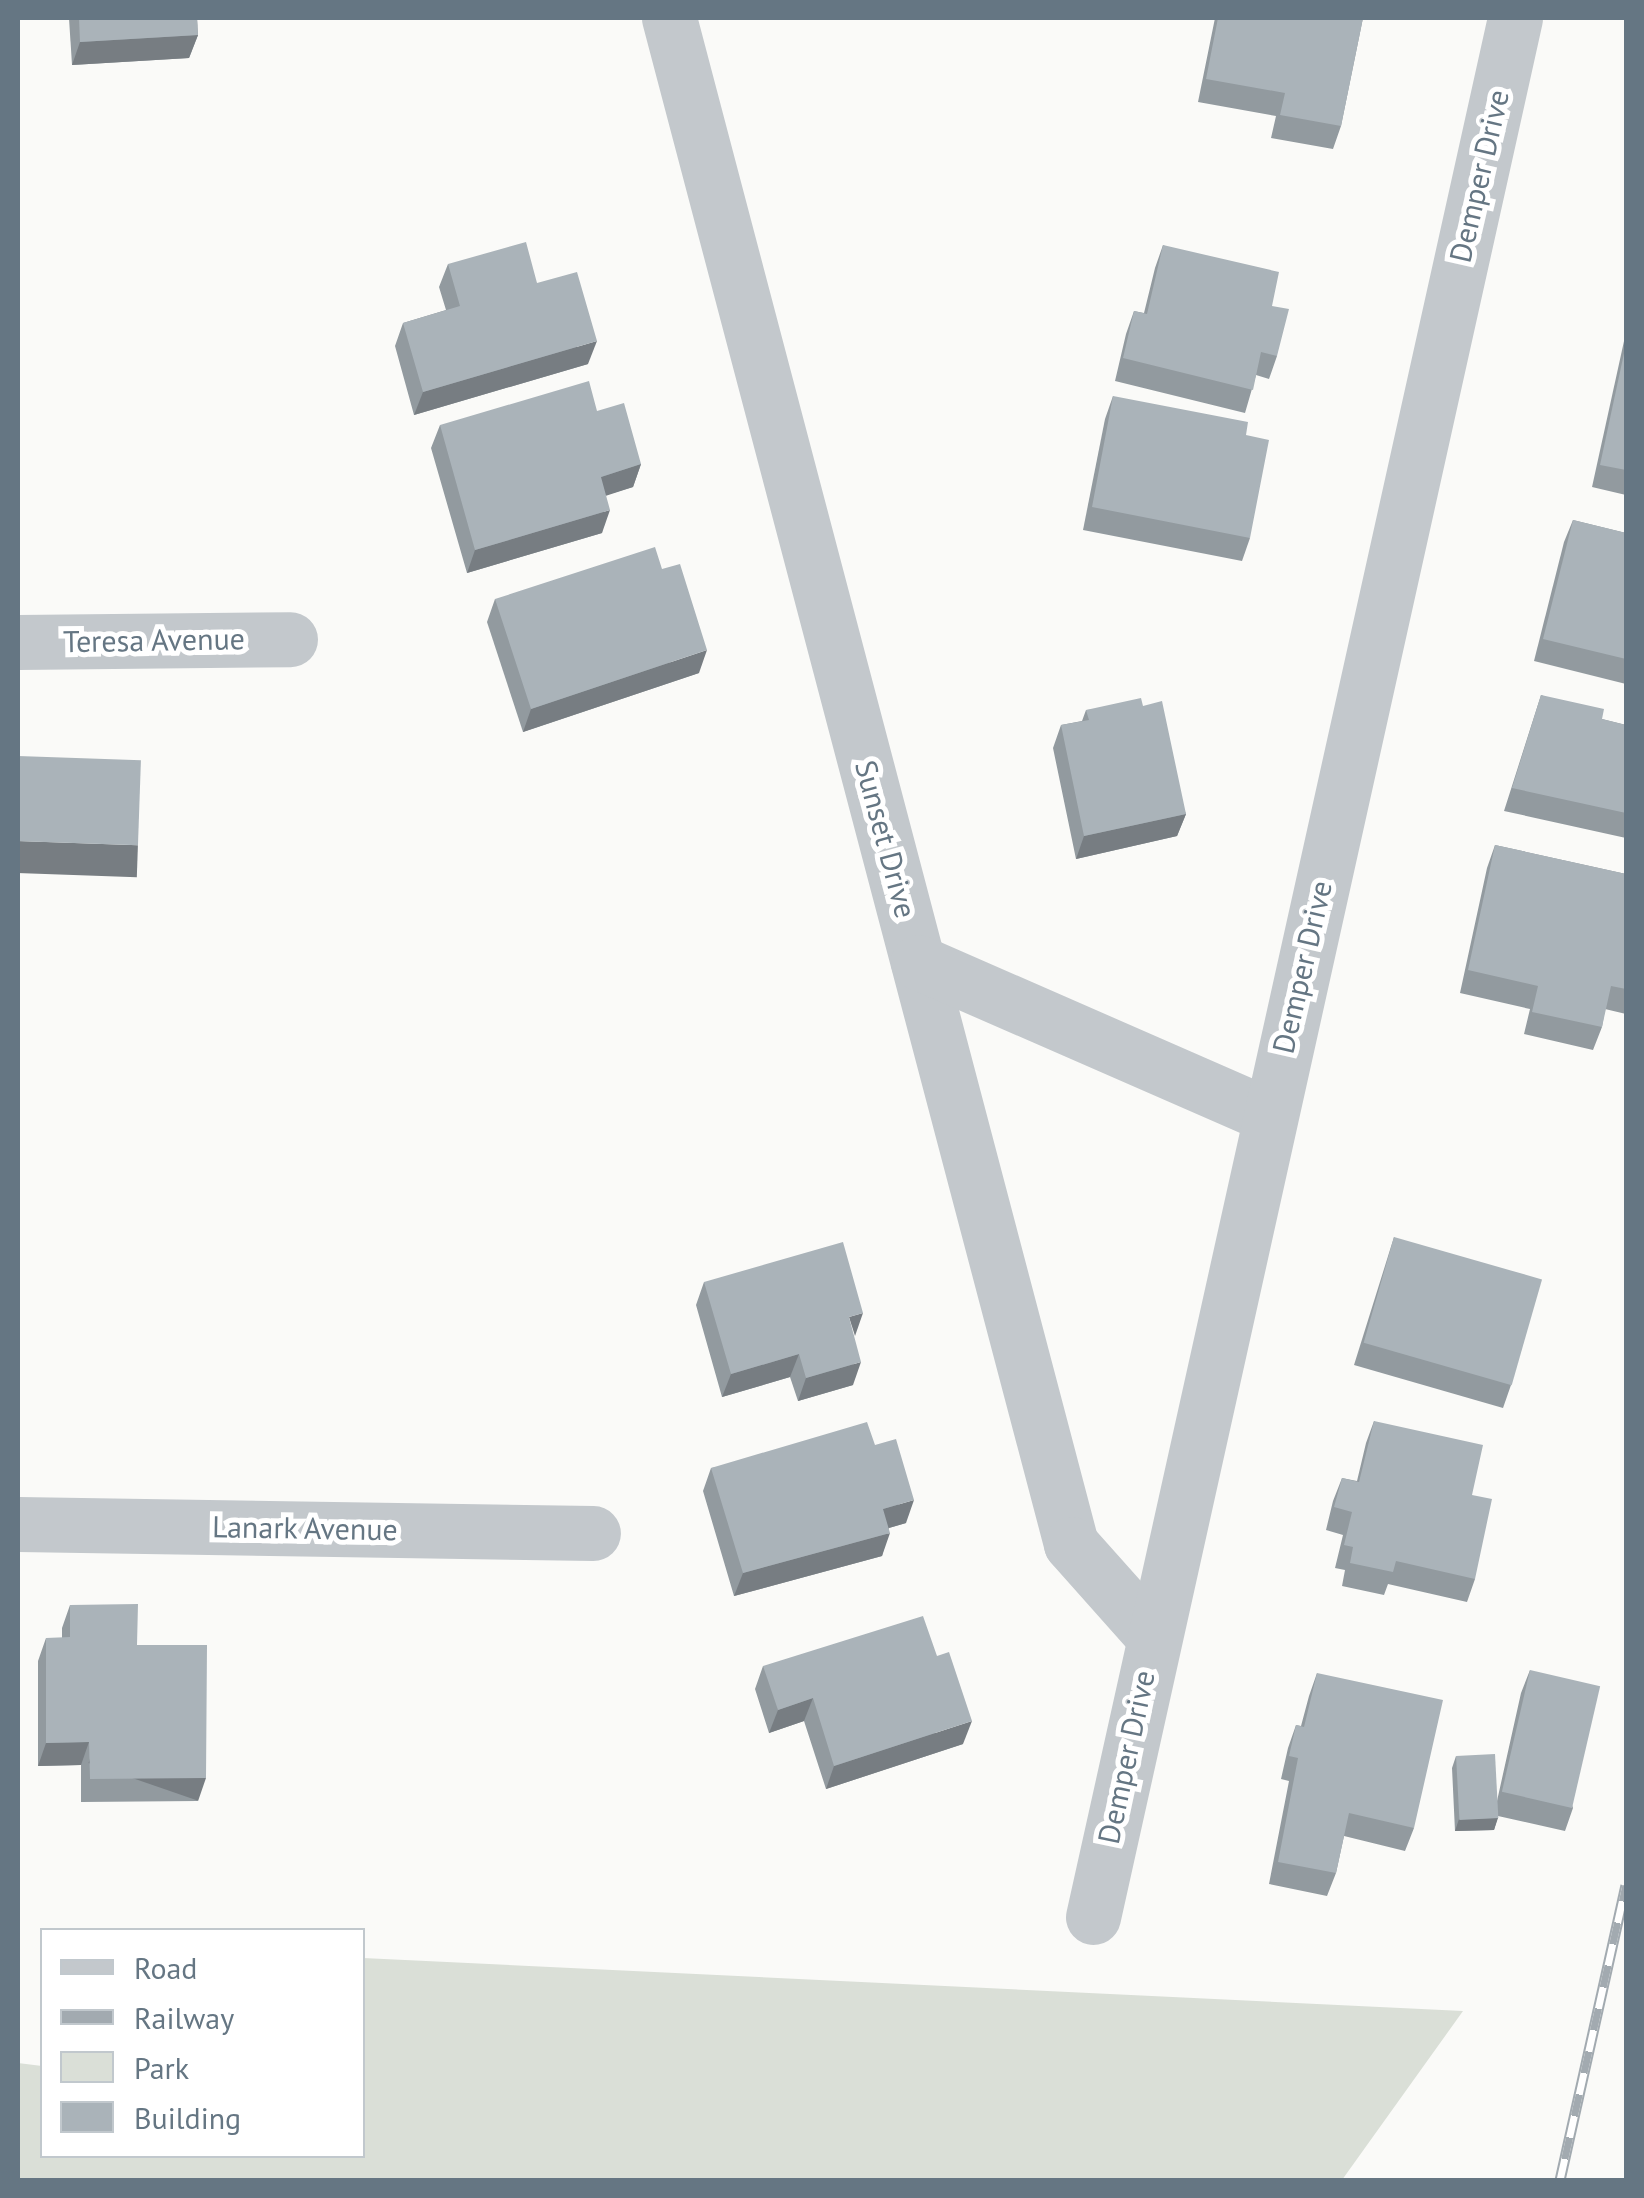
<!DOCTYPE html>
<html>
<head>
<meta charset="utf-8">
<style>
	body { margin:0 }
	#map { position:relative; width:1644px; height:2198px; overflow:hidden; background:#fafaf8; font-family:"PT Sans",sans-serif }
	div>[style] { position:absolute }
	.green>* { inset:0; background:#dadfd7 }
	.minor>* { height:55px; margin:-27.5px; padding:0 27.5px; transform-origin:27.5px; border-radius:27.5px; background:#c3c8cc }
	.rail>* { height:11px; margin-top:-5.5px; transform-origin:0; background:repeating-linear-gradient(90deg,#fff 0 22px,#a2aab0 0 44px); box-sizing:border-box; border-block:2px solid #a2aab0 }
	.wall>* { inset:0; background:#929a9f }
	.shaded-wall>* { inset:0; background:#777d82; transform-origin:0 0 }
	.building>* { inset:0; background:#aab3b9; transform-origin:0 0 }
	span { translate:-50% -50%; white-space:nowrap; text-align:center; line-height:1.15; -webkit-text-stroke:10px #fff; paint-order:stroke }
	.street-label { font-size:30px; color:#657683 }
	.frame { position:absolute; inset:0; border:20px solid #657683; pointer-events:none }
	.legend { position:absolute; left:40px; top:1928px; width:325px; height:230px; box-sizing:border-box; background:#fff; border:2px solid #c1c8cd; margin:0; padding:12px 18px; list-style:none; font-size:30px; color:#657683 }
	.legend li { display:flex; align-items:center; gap:20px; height:50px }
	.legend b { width:50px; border:2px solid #c1c8cd }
</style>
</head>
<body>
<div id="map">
	<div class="green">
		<i style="clip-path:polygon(363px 1958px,1463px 2011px,1342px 2180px,18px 2180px,18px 2063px,42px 2066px,42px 2156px,362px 2156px)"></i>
	</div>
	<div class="minor">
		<i style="left:669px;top:18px;width:1578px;rotate:75.24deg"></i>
		<i style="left:1071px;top:1544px;width:122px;rotate:48.3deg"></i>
		<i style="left:18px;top:642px;width:272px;rotate:-0.6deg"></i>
		<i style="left:918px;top:962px;width:383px;rotate:23.6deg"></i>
		<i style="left:18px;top:1524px;width:575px;rotate:0.9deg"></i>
		<i style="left:1093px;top:1917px;width:1945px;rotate:-77.47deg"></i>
	</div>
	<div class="rail">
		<i style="left:1560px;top:2180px;width:302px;rotate:-77.4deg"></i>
	</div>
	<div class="wall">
		<i style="clip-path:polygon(69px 18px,197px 18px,198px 35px,189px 58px,72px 65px)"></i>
		<i style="clip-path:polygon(1215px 18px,1363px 18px,1341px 126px,1333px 149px,1271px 138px,1276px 116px,1198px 102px)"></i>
		<i style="clip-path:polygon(1163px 245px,1272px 306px,1277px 356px,1269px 379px,1256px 375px,1245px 413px,1115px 381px,1126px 334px,1134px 311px,1144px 313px,1155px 268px)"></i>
		<i style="clip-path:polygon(448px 264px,537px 283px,588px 364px,414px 415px,395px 346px,403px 323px,446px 310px,439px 287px)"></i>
		<i style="clip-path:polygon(1626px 332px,1626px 495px,1592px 487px)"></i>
		<i style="clip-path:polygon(1113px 396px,1250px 538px,1242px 561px,1083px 530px,1105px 419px)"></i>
		<i style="clip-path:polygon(440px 425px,641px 464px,633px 487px,606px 495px,602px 533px,467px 573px,431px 448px)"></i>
		<i style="clip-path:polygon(1573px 520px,1626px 533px,1626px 684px,1534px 661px,1564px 542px)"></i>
		<i style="clip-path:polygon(495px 599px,699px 673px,523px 732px,487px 622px)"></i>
		<i style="clip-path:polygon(1541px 695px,1602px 719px,1626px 725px,1626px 838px,1504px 811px)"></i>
		<i style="clip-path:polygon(1143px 706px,1186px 814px,1177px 836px,1076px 859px,1053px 748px,1061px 725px,1082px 721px,1086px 710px)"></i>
		<i style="clip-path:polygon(1495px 845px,1626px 874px,1626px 1014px,1605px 1009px,1602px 1027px,1593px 1050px,1524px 1034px,1530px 1009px,1460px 993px,1487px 868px)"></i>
		<i style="clip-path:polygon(1394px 1237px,1511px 1385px,1503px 1408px,1354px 1365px)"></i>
		<i style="clip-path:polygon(704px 1282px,854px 1336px,853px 1385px,798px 1401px,790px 1377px,722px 1397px,696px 1305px)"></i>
		<i style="clip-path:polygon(1374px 1421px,1472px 1495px,1475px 1579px,1467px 1602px,1388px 1584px,1384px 1595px,1342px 1586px,1345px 1570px,1335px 1568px,1343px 1535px,1326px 1530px,1333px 1501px,1342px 1478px,1357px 1481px,1366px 1443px)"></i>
		<i style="clip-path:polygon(875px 1445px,906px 1523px,889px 1528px,882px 1556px,734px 1596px,703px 1491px,711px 1468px)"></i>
		<i style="clip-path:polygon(70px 1605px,137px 1645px,198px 1801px,81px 1802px,81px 1765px,38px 1766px,38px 1661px,46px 1638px,62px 1638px,62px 1628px)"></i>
		<i style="clip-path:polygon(763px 1666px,963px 1744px,826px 1789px,804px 1721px,769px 1733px,755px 1689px)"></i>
		<i style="clip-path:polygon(1530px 1670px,1573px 1808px,1565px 1831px,1498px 1816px,1494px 1830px,1455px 1831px,1452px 1768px,1456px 1756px,1497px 1801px,1521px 1693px)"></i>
		<i style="clip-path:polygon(1317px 1673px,1414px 1828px,1405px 1851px,1344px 1836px,1336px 1873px,1327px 1896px,1269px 1884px,1289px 1781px,1281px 1779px,1288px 1748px,1296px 1725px,1301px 1726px,1309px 1696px)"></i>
	</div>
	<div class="shaded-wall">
		<i style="clip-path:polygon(198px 35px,189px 58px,72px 65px,80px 42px)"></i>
		<i style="clip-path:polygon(597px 341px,588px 364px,414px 415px,423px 392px)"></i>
		<i style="clip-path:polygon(641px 464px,633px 487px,593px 500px,601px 477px)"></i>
		<i style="clip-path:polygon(610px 510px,602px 533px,467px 573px,475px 550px)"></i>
		<i style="clip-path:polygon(707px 650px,699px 673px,523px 732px,531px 709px)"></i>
		<i style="clip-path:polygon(1186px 814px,1177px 836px,1076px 859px,1084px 836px)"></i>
		<i style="left:18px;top:841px;width:120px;height:32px;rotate:2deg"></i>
		<i style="clip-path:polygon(863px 1313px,855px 1336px,849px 1317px)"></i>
		<i style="clip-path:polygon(799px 1354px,790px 1377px,722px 1397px,731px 1374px)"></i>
		<i style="clip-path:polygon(861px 1362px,853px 1385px,798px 1401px,806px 1378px)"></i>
		<i style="clip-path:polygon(914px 1500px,906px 1523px,875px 1532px,883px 1509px)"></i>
		<i style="clip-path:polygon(890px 1533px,882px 1556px,734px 1596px,743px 1573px)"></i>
		<i style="clip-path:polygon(813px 1698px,804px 1721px,769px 1733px,778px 1710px)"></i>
		<i style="clip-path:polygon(972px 1721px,963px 1744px,826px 1789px,834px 1766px)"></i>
		<i style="clip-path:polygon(89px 1742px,81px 1765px,38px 1766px,46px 1743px)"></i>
		<i style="left:206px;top:1778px;width:24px;height:116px;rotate:109deg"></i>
		<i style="clip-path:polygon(1498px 1818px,1494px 1830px,1455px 1831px,1459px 1819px)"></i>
	</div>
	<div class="building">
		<i style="clip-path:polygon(79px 18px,197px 18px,198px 35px,80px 42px)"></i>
		<i style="clip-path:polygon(1218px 18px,1363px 18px,1341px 126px,1280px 115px,1285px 93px,1206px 79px)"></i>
		<i style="clip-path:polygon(526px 242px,537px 283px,577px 272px,597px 341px,423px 392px,403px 323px,460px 306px,448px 264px)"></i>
		<i style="clip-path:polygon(1163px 245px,1279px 272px,1272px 306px,1289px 309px,1277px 356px,1261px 352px,1253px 390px,1123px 358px,1134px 311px,1147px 314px)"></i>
		<i style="clip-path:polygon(1626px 344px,1626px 470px,1600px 465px)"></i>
		<i style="clip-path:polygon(589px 381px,597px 411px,624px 403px,641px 464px,601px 477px,610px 510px,475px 550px,440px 425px)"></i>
		<i style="clip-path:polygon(1113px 396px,1248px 422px,1246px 435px,1269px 440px,1250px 538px,1092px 507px)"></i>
		<i style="clip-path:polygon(1573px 520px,1626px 533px,1626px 659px,1543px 639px)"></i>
		<i style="clip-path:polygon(655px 547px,662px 569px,680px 564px,707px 650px,531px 709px,495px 599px)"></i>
		<i style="clip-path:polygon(1541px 695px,1604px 709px,1602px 719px,1626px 725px,1626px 813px,1512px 788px)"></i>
		<i style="clip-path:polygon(1141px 698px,1143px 706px,1162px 701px,1186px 814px,1084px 836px,1061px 725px,1089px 720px,1086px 710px)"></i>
		<i style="left:18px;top:756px;width:123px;height:85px;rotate:2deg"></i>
		<i style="clip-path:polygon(1495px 845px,1626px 874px,1626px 989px,1611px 986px,1602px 1027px,1532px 1012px,1538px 986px,1468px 970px)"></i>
		<i style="left:1394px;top:1237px;width:154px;height:110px;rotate:16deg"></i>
		<i style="clip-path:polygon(843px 1242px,863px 1313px,849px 1317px,861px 1362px,806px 1378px,799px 1354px,731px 1374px,704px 1282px)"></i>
		<i style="clip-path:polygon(1374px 1421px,1483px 1445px,1472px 1495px,1492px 1499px,1475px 1579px,1396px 1561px,1393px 1572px,1350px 1563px,1353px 1547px,1344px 1545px,1352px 1512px,1334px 1507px,1342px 1478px,1359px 1482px)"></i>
		<i style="clip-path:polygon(867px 1422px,875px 1445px,896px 1439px,914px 1500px,883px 1509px,890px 1533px,743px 1573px,711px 1468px)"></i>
		<i style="clip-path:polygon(138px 1604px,137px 1645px,207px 1645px,206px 1778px,90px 1779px,89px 1742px,46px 1743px,46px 1638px,70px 1637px,70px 1605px)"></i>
		<i style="clip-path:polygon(923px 1616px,937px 1656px,949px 1652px,972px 1721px,834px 1766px,813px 1698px,778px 1710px,763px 1666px)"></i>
		<i style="left:1530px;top:1670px;width:72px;height:125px;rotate:13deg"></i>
		<i style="clip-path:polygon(1317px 1673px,1443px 1700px,1414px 1828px,1349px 1813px,1336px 1873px,1278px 1862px,1298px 1758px,1289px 1756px,1296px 1725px,1304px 1727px)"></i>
		<i style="left:1495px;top:1754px;width:64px;height:39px;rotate:87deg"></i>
	</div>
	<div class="street-label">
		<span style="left:1479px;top:176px;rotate:-77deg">Demper Drive</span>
		<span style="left:154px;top:640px;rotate:-1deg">Teresa Avenue</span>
		<span style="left:886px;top:839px;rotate:75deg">Sunset Drive</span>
		<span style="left:1302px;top:967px;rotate:-77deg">Demper Drive</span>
		<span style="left:305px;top:1528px;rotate:1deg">Lanark Avenue</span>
		<span style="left:1126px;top:1757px;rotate:-78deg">Demper Drive</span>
	</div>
	<div class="frame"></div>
	<ul class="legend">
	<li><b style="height:12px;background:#c3c8cc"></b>Road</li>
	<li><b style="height:12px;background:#a2aab0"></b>Railway</li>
	<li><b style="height:28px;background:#dadfd7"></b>Park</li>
	<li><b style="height:28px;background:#aab3b9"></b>Building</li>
	</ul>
</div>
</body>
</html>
